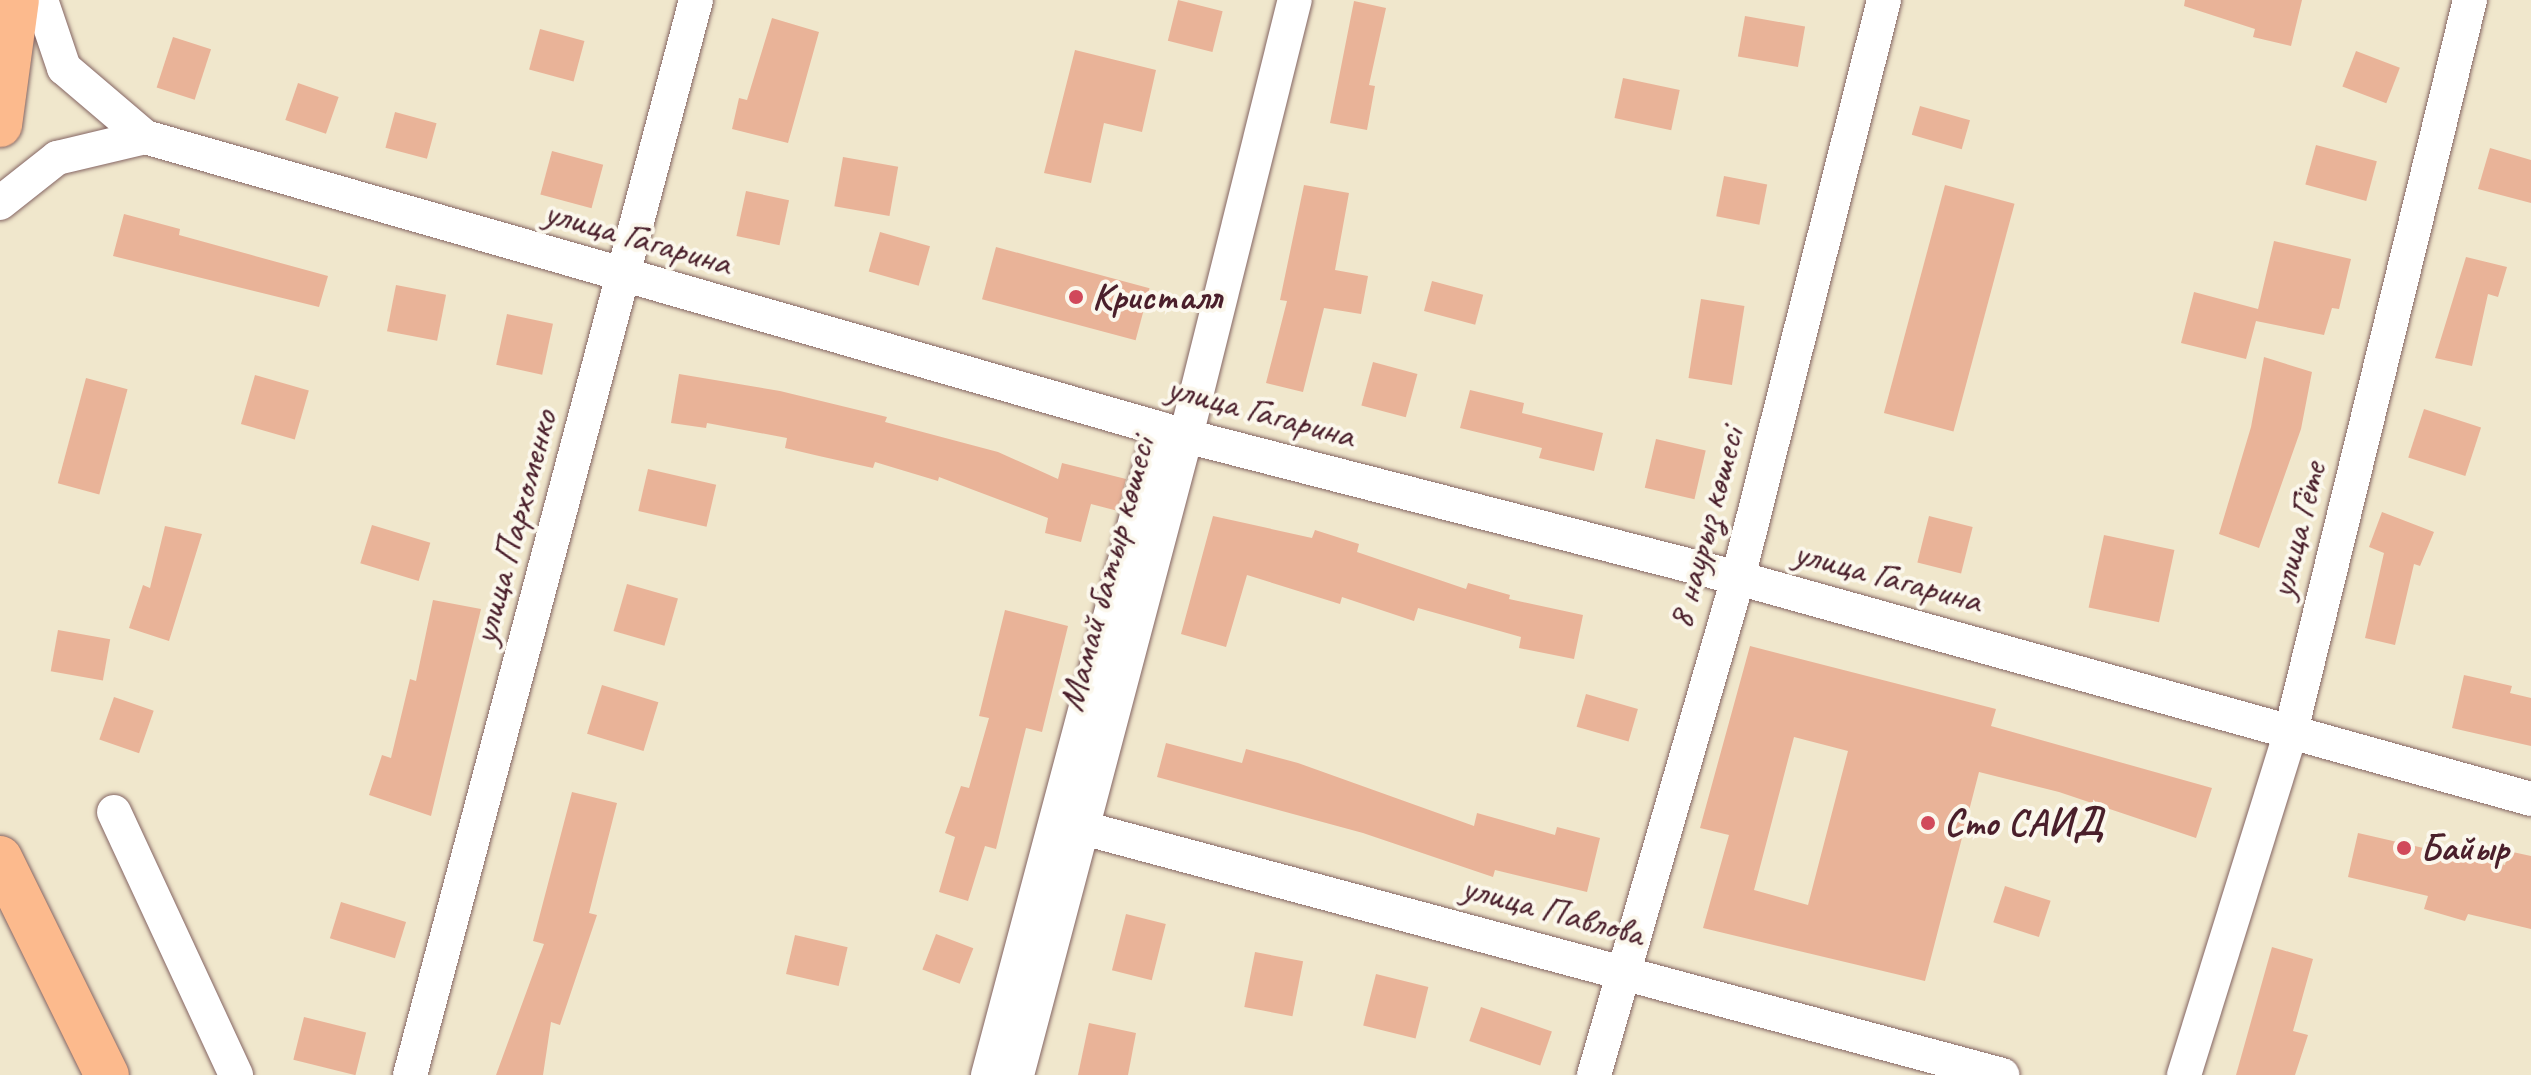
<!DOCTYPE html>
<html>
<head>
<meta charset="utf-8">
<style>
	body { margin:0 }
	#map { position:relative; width:2531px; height:1075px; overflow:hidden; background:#f0e7cc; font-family:Caveat,sans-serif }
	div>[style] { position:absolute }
	.building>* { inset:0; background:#e9b398; transform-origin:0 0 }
	.roads { filter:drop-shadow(0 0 2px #846563) drop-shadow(0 0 2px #846563) }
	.street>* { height:34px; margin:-17px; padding:0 17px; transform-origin:17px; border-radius:17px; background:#fff }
	.highway>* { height:44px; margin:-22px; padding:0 22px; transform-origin:22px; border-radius:22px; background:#fcba8d }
	.dots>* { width:22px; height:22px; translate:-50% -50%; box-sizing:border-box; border:4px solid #fbf7ec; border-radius:50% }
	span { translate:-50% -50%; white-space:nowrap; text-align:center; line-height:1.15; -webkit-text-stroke:8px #fbf7ec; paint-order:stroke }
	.street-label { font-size:38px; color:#4a1f2b }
	.poi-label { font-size:38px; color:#4a1f2b; font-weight:700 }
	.left { translate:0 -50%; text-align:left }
</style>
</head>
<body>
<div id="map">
	<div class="building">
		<i style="left:1178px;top:0;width:46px;height:42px;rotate:14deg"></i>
		<i style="clip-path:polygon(2185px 0,2302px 0,2291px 46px,2253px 37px,2255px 29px,2184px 6px)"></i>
		<i style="clip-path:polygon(1354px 1px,1386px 8px,1369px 85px,1375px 86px,1367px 130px,1330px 123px)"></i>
		<i style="left:1745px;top:16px;width:61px;height:41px;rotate:10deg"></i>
		<i style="clip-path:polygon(772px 18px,819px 32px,788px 143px,732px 129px,739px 98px,747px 100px)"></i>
		<i style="left:540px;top:29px;width:46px;height:42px;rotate:15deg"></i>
		<i style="left:173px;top:37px;width:40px;height:53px;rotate:18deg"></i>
		<i style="clip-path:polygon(1075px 50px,1156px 70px,1142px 132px,1104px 123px,1091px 183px,1044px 173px)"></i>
		<i style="left:2356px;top:51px;width:47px;height:38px;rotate:21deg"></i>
		<i style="left:1623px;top:78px;width:58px;height:41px;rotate:12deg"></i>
		<i style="left:298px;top:83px;width:43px;height:39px;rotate:19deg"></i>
		<i style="left:1920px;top:106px;width:52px;height:30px;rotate:16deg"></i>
		<i style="left:395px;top:112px;width:43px;height:37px;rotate:15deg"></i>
		<i style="left:2316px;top:145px;width:63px;height:41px;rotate:15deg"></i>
		<i style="clip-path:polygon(2490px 148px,2531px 160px,2531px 203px,2478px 189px)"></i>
		<i style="left:552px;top:151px;width:53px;height:45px;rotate:15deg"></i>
		<i style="left:843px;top:157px;width:56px;height:50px;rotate:10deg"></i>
		<i style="left:1724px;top:176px;width:44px;height:41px;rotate:11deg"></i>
		<i style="clip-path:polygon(1304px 185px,1349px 193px,1335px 270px,1368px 276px,1361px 314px,1324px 308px,1303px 392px,1266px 383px,1287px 301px,1280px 300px)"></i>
		<i style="left:1945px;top:185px;width:72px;height:236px;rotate:15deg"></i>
		<i style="left:746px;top:191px;width:44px;height:46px;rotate:12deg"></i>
		<i style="clip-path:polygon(124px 214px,180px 229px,179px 235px,328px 276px,319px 307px,113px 256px)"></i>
		<i style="left:880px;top:232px;width:52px;height:41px;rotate:16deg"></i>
		<i style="clip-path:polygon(2274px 241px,2351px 259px,2339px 309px,2332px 308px,2324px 335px,2256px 321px,2246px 359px,2181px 343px,2194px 292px,2258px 309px)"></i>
		<i style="left:996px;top:247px;width:159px;height:54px;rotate:15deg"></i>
		<i style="clip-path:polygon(2466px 257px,2507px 267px,2498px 297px,2488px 294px,2472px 366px,2435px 358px)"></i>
		<i style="left:1432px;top:281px;width:53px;height:31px;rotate:15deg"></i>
		<i style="left:396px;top:285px;width:51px;height:47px;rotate:11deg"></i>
		<i style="left:1701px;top:299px;width:44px;height:80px;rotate:9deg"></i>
		<i style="left:507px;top:314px;width:47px;height:52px;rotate:12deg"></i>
		<i style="clip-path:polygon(2264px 357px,2312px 372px,2301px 429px,2259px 548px,2219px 534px,2251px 427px)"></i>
		<i style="left:1373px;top:362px;width:46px;height:45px;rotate:15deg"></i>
		<i style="clip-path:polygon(679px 374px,780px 391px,887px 417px,885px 422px,998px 452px,1058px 479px,1062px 463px,1126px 479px,1118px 511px,1091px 504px,1081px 542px,1045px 533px,1048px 518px,939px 477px,938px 481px,875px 462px,873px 468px,819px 456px,785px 448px,787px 438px,707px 423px,706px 428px,671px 423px)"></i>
		<i style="left:255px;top:375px;width:56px;height:51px;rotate:16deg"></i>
		<i style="left:86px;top:378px;width:43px;height:109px;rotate:15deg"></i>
		<i style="clip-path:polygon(1470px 390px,1524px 403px,1522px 413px,1603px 433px,1594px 471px,1539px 458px,1542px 448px,1460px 428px)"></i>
		<i style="left:2424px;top:409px;width:60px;height:51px;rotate:18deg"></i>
		<i style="left:1656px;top:439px;width:51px;height:50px;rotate:13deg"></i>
		<i style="left:648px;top:469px;width:70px;height:43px;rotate:13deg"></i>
		<i style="clip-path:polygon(2382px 512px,2434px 532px,2420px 566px,2414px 564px,2395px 645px,2365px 638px,2384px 553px,2369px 547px)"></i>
		<i style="clip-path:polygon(1213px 516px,1312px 538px,1315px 530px,1359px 544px,1357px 552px,1466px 589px,1468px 583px,1510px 595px,1509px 599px,1583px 615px,1574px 659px,1519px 648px,1521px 637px,1418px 608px,1414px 621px,1342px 597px,1340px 604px,1247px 575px,1226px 647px,1181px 634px)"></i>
		<i style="left:1929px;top:516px;width:45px;height:48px;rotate:14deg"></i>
		<i style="left:372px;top:525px;width:61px;height:40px;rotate:17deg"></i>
		<i style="clip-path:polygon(165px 526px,202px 534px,169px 641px,129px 628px,143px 585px,150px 588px)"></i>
		<i style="left:2104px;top:535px;width:72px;height:74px;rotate:12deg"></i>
		<i style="left:627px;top:584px;width:53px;height:49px;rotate:16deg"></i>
		<i style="clip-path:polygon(433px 600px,481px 609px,431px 816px,369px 795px,382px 755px,391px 758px,410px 679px,416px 681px)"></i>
		<i style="clip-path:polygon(1005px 610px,1068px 626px,1042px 732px,1026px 728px,996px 849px,985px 846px,968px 901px,939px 892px,955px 837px,945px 833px,961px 786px,969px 788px,989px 718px,979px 716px)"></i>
		<i style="left:58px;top:630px;width:53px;height:42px;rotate:10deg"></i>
		<i style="clip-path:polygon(evenodd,1750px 646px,1996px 709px,1991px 726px,2212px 788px,2196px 838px,2059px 792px,1979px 772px,1925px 981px,1703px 928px,1729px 835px,1700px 828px,1750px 646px,1794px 737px,1848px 751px,1808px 905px,1754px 890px,1794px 737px)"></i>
		<i style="clip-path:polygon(2464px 675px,2512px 686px,2510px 693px,2531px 698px,2531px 746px,2452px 728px)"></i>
		<i style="left:602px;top:685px;width:59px;height:51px;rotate:17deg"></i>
		<i style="left:1586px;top:694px;width:54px;height:34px;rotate:16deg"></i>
		<i style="left:114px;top:697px;width:42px;height:45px;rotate:19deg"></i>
		<i style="clip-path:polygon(1166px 743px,1242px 763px,1246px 749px,1298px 763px,1474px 826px,1477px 813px,1555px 835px,1557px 827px,1600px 838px,1587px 892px,1495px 870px,1493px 877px,1363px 833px,1157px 777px)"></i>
		<i style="clip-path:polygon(572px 792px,617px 803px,589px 913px,597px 915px,560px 1025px,551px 1022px,543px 1075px,496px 1075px,544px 944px,533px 941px)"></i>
		<i style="clip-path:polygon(2358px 833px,2441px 852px,2443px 846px,2505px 865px,2508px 851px,2531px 856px,2531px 929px,2468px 914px,2465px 921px,2424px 909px,2428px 896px,2348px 877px)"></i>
		<i style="left:2005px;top:886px;width:48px;height:38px;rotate:18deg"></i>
		<i style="left:341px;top:902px;width:68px;height:38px;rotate:17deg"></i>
		<i style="left:1126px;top:914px;width:41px;height:58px;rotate:14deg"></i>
		<i style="left:936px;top:934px;width:40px;height:38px;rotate:21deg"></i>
		<i style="left:795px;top:935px;width:54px;height:40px;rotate:13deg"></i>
		<i style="clip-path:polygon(2272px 947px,2313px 959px,2293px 1031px,2308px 1035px,2295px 1075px,2236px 1075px)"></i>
		<i style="left:1255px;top:952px;width:49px;height:56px;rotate:11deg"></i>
		<i style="left:1376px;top:974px;width:54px;height:53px;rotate:14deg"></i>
		<i style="left:1481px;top:1007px;width:75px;height:36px;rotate:19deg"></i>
		<i style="left:304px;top:1017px;width:64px;height:44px;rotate:14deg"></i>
		<i style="clip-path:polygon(1089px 1023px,1136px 1033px,1128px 1075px,1078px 1075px)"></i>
	</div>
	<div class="roads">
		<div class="street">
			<i style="left:41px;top:0;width:72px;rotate:71.3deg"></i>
			<i style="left:64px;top:68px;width:106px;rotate:40.4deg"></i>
			<i style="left:145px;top:137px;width:1083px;rotate:16.03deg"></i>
			<i style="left:1186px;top:436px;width:570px;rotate:14.43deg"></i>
			<i style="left:1738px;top:578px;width:823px;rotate:15.57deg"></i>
			<i style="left:0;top:203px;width:73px;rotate:-38.3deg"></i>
			<i style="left:57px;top:158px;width:90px;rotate:-13.4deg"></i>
			<i style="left:114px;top:812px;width:290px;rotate:65.1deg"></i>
			<i style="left:1083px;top:828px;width:952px;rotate:15.04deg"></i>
			<i style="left:410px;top:1075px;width:1112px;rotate:-75.1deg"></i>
			<i style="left:988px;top:1075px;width:669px;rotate:-75.09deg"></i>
			<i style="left:1017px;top:1075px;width:661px;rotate:-75.19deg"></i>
			<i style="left:1186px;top:436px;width:449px;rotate:-76deg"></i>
			<i style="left:1594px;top:1075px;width:517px;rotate:-73.84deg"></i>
			<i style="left:1738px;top:578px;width:596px;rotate:-75.82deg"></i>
			<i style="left:2184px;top:1075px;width:360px;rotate:-72.7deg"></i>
			<i style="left:2291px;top:731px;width:753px;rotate:-76.24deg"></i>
		</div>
		<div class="highway">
			<i style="left:0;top:125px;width:126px;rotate:-82.3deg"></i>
			<i style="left:0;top:858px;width:242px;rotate:63.8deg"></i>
		</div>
	</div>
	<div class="dots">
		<i style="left:1076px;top:297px;background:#d1495b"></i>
		<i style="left:1928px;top:823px;background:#d1495b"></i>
		<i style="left:2404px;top:848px;background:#d1495b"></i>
	</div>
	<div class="street-label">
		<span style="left:638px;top:237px;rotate:16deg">улица Гагарина</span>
		<span style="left:1261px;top:411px;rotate:15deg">улица Гагарина</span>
		<span style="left:514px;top:527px;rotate:-75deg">улица Пархоменко</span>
		<span style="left:1705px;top:528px;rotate:-75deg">8 наурыз көшесі</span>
		<span style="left:2297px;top:530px;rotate:-76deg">улица Гёте</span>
		<span style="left:1106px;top:574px;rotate:-75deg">Мамай батыр көшесі</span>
		<span style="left:1888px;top:576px;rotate:15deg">улица Гагарина</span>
		<span style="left:1553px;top:910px;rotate:15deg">улица Павлова</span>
	</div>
	<div class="poi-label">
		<span class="left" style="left:1092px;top:297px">Кристалл</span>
		<span class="left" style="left:1944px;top:823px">Сто САИД</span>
		<span class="left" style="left:2420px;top:848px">Байыр</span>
	</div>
</div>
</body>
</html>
